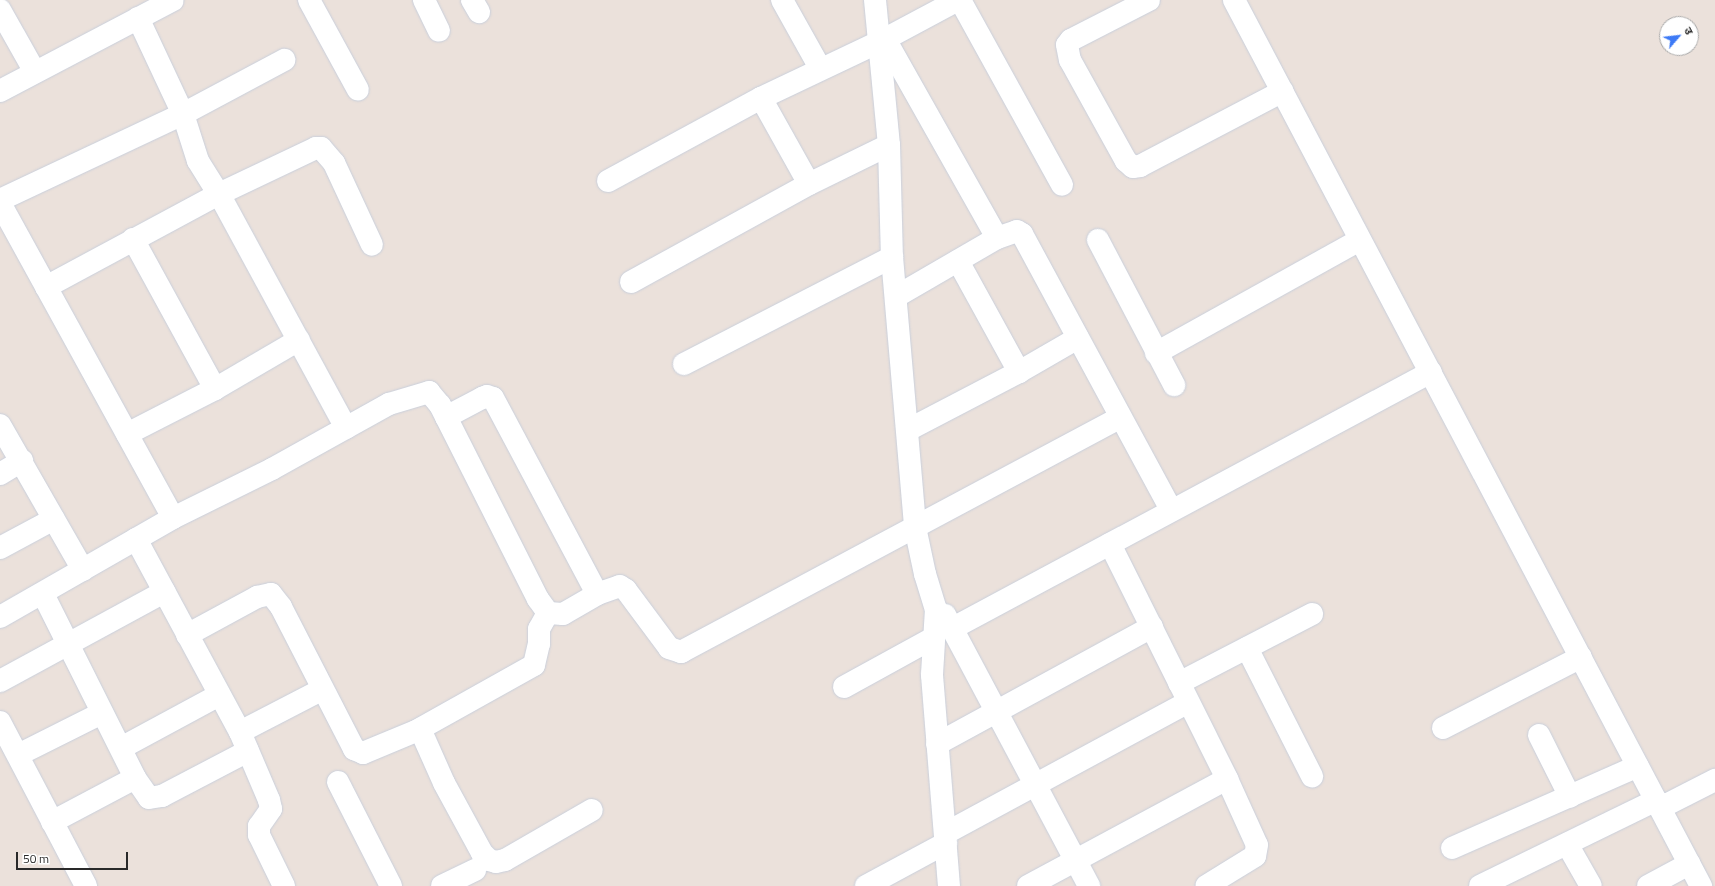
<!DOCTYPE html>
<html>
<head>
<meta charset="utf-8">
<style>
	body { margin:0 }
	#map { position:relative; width:1715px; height:886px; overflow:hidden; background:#ebe1db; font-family:"Titillium Web","Noto Sans Devanagari",sans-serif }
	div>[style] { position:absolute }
	.roads { filter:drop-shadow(0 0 1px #c9cfdb) drop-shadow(0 0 1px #c9cfdb) }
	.minor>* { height:22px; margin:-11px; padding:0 11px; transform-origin:11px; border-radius:11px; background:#fff }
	span { translate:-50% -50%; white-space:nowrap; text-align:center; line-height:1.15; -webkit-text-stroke:4px #fff; paint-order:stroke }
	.north { position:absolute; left:1659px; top:16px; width:40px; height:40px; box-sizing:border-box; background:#fff; border:1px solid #a9a9a9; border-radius:50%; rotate:62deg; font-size:11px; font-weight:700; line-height:16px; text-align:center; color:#292929 }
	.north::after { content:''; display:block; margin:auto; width:14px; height:18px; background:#3d7af6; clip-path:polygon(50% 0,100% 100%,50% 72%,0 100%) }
	.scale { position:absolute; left:16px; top:852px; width:112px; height:18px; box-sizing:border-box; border:2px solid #292929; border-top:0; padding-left:5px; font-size:12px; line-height:14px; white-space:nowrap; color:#292929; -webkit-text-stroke:3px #fff; paint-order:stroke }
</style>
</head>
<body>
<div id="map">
	<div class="roads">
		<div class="minor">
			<i style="left:309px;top:0;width:102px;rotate:61.4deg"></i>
			<i style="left:424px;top:0;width:34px;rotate:64deg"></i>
			<i style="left:472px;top:0;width:14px;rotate:60deg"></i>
			<i style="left:782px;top:0;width:78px;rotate:60.8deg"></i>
			<i style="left:875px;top:0;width:146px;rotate:84.5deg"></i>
			<i style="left:889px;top:145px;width:112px;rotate:88.5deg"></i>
			<i style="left:892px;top:257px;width:271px;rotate:85.1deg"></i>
			<i style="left:915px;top:527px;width:48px;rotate:78deg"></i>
			<i style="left:925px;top:574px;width:37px;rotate:73deg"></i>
			<i style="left:936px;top:609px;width:66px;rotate:93.5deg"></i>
			<i style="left:932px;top:675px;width:212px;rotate:85.4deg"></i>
			<i style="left:960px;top:0;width:211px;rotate:61.1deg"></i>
			<i style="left:1149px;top:0;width:88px;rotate:152.9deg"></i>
			<i style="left:1071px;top:40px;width:6px;rotate:129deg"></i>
			<i style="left:1067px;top:45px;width:15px;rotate:79deg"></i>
			<i style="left:1070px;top:60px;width:115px;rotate:61deg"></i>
			<i style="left:1126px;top:161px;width:9px;rotate:41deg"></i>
			<i style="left:1133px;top:167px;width:7px;rotate:-8deg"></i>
			<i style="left:1140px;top:166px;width:161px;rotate:-27.7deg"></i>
			<i style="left:1234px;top:0;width:1002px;rotate:62.21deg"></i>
			<i style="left:0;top:10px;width:71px;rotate:60.6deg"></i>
			<i style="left:138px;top:18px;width:106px;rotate:64.9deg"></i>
			<i style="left:183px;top:114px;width:49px;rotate:72.3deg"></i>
			<i style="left:198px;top:161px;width:39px;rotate:58deg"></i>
			<i style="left:219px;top:194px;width:266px;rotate:61.5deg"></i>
			<i style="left:885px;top:39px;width:228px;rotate:60.6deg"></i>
			<i style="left:0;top:91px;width:195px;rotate:-27.7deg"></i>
			<i style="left:761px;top:98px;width:98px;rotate:60.8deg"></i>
			<i style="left:608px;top:181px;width:174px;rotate:-28.5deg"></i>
			<i style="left:761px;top:98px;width:137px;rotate:-25.4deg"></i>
			<i style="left:885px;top:39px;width:83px;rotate:-28.1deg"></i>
			<i style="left:0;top:200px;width:202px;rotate:-25.2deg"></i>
			<i style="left:183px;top:114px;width:115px;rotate:-28.1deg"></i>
			<i style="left:0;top:203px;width:359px;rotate:61.2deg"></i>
			<i style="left:133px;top:239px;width:171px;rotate:61.3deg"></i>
			<i style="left:1098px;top:240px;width:164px;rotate:62.3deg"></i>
			<i style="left:958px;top:261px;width:127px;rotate:61.2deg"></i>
			<i style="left:1019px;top:372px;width:68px;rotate:-30deg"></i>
			<i style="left:631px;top:282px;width:203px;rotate:-28.8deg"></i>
			<i style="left:809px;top:184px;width:89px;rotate:-26deg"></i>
			<i style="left:46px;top:287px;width:196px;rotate:-28.3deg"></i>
			<i style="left:219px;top:194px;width:107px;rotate:-25.4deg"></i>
			<i style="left:316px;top:148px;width:5px"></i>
			<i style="left:321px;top:148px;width:20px;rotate:49deg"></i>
			<i style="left:334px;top:163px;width:90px;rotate:65.1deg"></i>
			<i style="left:897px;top:296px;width:116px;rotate:-30.1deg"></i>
			<i style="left:997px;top:238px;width:21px;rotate:-19deg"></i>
			<i style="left:1017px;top:231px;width:6px;rotate:31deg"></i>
			<i style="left:1022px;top:234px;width:314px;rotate:61.6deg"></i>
			<i style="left:1156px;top:353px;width:233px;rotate:-29deg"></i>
			<i style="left:684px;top:364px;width:234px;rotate:-27.2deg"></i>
			<i style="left:446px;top:417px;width:41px;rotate:-27.8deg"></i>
			<i style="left:482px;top:398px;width:5px;rotate:-22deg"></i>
			<i style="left:487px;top:396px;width:6px;rotate:18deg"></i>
			<i style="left:493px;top:398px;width:222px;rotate:62deg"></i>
			<i style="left:0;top:425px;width:167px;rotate:60.2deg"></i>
			<i style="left:908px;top:430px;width:125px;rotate:-27.6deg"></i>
			<i style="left:127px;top:434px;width:99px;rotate:-27.1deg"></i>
			<i style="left:215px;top:389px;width:97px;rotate:-30.3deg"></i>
			<i style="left:0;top:474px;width:26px;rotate:-31deg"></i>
			<i style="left:136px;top:539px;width:219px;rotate:61.7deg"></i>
			<i style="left:240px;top:732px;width:74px;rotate:66.9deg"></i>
			<i style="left:269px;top:800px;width:9px;rotate:77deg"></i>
			<i style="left:271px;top:809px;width:21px;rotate:125deg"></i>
			<i style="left:259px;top:826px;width:9px;rotate:90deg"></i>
			<i style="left:259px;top:835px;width:57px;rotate:63.9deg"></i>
			<i style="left:1110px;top:544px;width:263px;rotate:63.5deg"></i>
			<i style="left:1227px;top:779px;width:72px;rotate:65.6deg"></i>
			<i style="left:1257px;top:845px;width:11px;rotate:100deg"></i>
			<i style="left:1255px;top:856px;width:57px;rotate:148.5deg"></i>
			<i style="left:0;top:548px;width:61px;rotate:-28.2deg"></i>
			<i style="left:43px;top:594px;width:206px;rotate:63.4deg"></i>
			<i style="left:135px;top:778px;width:24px;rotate:55deg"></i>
			<i style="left:149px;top:798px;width:13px;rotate:-9deg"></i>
			<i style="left:162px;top:796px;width:97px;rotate:-27.6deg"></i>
			<i style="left:945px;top:615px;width:307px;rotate:62deg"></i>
			<i style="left:0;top:617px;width:199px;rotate:-29.8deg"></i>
			<i style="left:173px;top:518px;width:110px;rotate:-26.3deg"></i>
			<i style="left:272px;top:469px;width:134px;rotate:-29.1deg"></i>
			<i style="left:389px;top:404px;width:42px;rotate:-16.7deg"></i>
			<i style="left:429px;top:392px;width:17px;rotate:50deg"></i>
			<i style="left:440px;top:405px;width:217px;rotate:63.2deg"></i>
			<i style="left:538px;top:599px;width:17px;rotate:54deg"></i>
			<i style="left:548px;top:613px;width:15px;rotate:4deg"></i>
			<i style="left:563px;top:614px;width:39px;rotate:-30deg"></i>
			<i style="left:597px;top:594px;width:24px;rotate:-19deg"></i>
			<i style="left:620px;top:586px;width:7px;rotate:34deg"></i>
			<i style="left:626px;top:590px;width:72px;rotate:53.4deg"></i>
			<i style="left:669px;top:648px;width:13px;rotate:18deg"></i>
			<i style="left:681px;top:652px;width:497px;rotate:-28.1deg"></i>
			<i style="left:953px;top:628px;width:542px;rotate:-28.17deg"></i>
			<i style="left:187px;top:635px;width:80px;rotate:-28.5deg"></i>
			<i style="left:257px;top:597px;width:14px;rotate:-12deg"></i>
			<i style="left:271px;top:594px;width:16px;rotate:52deg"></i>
			<i style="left:281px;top:607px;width:160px;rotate:62.8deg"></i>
			<i style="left:354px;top:749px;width:10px;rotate:24deg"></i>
			<i style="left:363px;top:753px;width:57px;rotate:-22.5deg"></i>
			<i style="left:416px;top:731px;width:135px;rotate:-29.2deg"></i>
			<i style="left:534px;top:665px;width:22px;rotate:-77deg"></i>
			<i style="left:539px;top:644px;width:15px;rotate:-90deg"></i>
			<i style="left:539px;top:629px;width:18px;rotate:-61deg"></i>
			<i style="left:1247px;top:648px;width:144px;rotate:63.1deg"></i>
			<i style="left:0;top:681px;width:187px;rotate:-28.5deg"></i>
			<i style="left:1179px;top:683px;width:150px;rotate:-27.4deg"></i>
			<i style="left:844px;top:687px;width:102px;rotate:-28.8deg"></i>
			<i style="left:0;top:722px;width:185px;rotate:62.3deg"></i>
			<i style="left:1443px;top:728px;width:155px;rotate:-27.2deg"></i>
			<i style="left:420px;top:729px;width:59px;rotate:66deg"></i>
			<i style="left:444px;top:783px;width:80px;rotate:61.5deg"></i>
			<i style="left:482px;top:853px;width:10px;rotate:45deg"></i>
			<i style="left:489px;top:860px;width:7px;rotate:16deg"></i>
			<i style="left:496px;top:862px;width:9px;rotate:-13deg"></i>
			<i style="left:505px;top:860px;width:100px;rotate:-29.9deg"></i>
			<i style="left:240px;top:732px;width:93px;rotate:-27.4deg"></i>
			<i style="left:1539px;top:735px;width:69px;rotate:63.4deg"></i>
			<i style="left:937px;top:744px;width:245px;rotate:-28.6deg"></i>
			<i style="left:121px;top:748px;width:111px;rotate:-28.4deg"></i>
			<i style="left:18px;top:755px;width:94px;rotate:-26.6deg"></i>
			<i style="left:338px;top:782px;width:117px;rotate:63deg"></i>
			<i style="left:1660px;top:808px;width:62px;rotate:-27deg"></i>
			<i style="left:52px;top:822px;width:94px;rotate:-27.9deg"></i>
			<i style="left:946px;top:833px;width:275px;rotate:-28.4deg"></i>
			<i style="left:1567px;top:844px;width:48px;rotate:60.3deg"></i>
			<i style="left:1452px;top:848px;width:203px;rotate:-23.8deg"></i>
			<i style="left:442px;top:886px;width:37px;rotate:-26deg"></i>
			<i style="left:866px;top:886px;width:91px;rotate:-28.3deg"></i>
			<i style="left:1028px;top:886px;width:226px;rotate:-28.3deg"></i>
			<i style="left:1480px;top:886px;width:196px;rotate:-26deg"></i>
			<i style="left:1648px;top:886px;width:47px;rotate:-28.2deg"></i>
		</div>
	</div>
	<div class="north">उ</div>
	<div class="scale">50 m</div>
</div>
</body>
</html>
